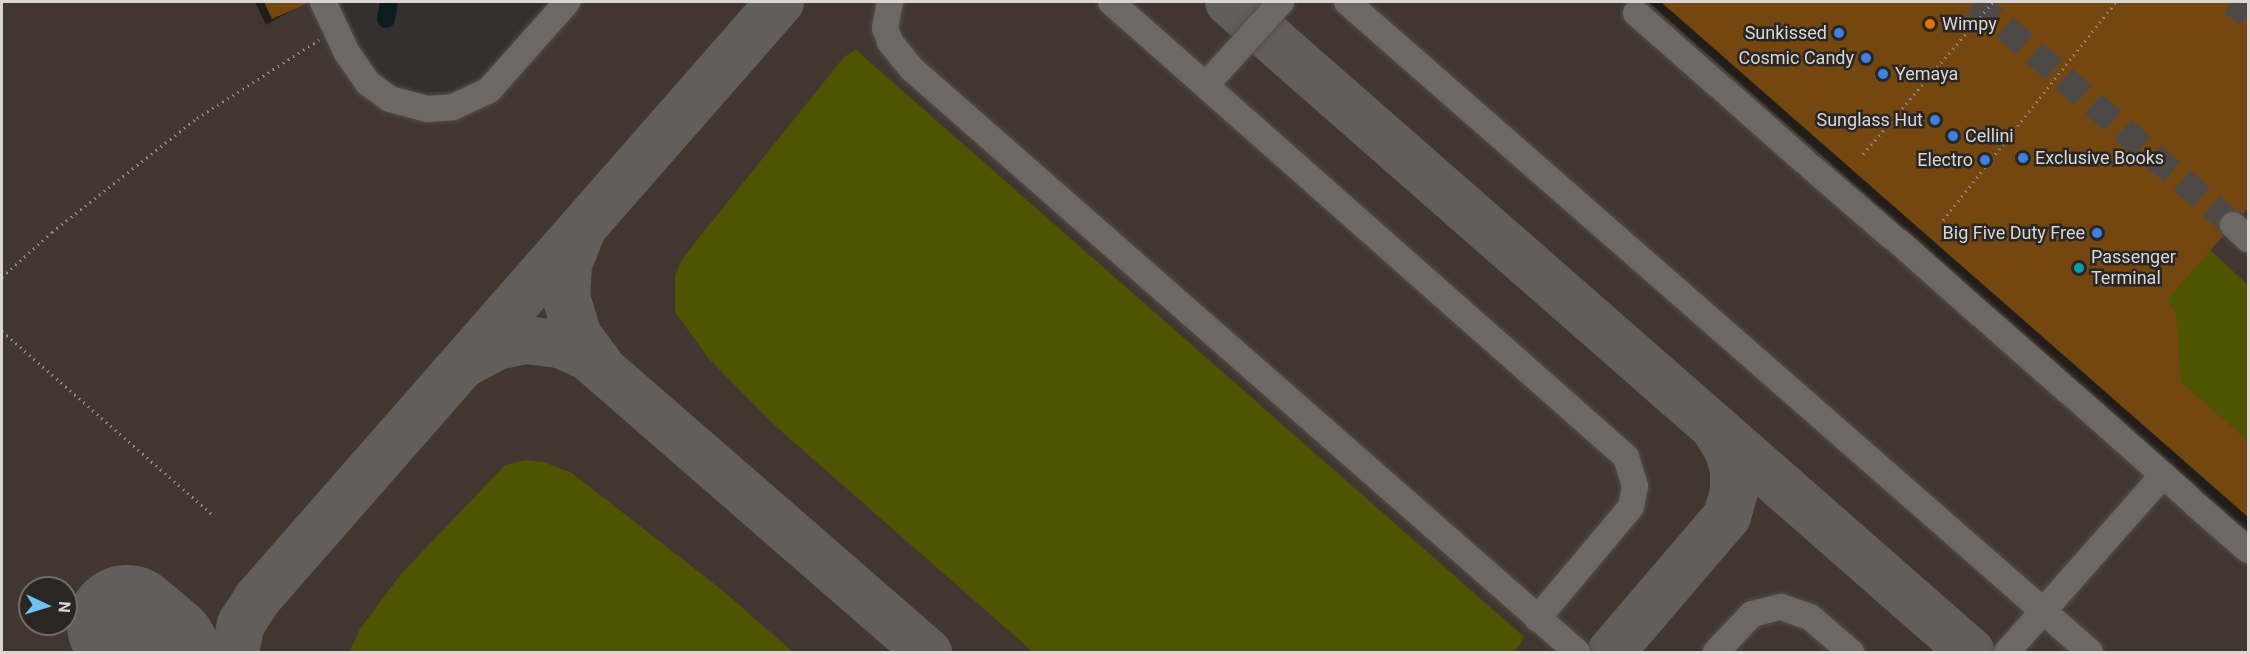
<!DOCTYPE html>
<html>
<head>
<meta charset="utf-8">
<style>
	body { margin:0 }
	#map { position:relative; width:2250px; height:654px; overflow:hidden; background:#34302d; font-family:Roboto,sans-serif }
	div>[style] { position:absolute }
	.built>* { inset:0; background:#413730 }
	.green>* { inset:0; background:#4f5400 }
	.shadow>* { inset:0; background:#0007 }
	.canal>* { height:18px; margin:-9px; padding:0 9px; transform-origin:9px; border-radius:9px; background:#0c1d1f }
	.taxiway>* { height:48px; margin:-24px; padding:0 24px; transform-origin:24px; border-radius:24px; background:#625e5c }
	.runway>* { height:120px; margin:-60px; padding:0 60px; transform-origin:60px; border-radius:60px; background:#625e5c }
	.building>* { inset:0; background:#744711 }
	.minor-tunnel>* { height:26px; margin-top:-13px; transform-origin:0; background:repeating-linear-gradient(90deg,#4d4946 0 26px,transparent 0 39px) }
	.path>* { height:3px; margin-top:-1.5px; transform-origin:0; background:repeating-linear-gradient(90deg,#8c8986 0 1.5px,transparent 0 6px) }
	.roads { filter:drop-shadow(0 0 2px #514d4a) drop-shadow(0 0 2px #514d4a) }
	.minor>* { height:26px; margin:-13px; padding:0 13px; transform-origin:13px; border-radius:13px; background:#6d6864 }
	.dots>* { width:16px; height:16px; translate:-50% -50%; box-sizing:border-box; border:3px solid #2a2623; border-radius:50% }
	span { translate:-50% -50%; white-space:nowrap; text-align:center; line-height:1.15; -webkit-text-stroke:5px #2a2623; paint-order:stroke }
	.poi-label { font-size:18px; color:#d9d6d4 }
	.left { translate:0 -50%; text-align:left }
	.right { translate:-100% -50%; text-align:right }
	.frame { position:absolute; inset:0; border:3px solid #d9d6d4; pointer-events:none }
	.north { position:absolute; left:18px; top:576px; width:60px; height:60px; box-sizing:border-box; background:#2a2623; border:2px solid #706c6a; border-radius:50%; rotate:94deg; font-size:16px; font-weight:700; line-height:24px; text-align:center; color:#d9d6d4 }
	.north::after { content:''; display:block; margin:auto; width:21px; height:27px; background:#6fc2f4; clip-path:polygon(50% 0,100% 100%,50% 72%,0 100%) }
</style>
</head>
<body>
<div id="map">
	<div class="built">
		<i style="clip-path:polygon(evenodd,2px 2px,340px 2px,371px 68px,395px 88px,420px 96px,455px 93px,482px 80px,552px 2px,2248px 2px,2248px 652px,2px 652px,2px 2px,30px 588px,66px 588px,66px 624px,30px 624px,30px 588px)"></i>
	</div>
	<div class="green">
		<i style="clip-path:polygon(856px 50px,1524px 637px,1519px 646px,1513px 652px,1033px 652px,772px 423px,709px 359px,675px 312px,675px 276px,682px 259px,844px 57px)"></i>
		<i style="clip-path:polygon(2210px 250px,2248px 285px,2248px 441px,2179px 381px,2176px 312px,2163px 304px)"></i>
		<i style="clip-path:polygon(525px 460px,544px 462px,572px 473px,722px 590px,793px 652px,349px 652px,360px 629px,401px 574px,505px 465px)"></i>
	</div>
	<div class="shadow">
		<i style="clip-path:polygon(255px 2px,295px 2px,297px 7px,266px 25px)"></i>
		<i style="clip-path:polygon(1648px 2px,2248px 2px,2248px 205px,2233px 221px,2219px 218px,2165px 300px,2179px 383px,2248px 443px,2248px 533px)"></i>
	</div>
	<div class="canal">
		<i style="left:386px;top:19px;width:17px;rotate:-80deg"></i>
	</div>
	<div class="taxiway">
		<i style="left:1229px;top:2px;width:986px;rotate:41.22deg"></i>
		<i style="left:581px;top:232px;width:35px;rotate:112deg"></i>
		<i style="left:568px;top:264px;width:33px;rotate:93deg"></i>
		<i style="left:566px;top:297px;width:41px;rotate:72.9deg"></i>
		<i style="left:578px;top:336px;width:34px;rotate:53deg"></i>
		<i style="left:467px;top:362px;width:34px;rotate:-28deg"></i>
		<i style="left:497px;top:346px;width:30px;rotate:-12deg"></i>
		<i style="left:526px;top:340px;width:34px;rotate:7deg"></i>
		<i style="left:560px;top:344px;width:30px;rotate:24deg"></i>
		<i style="left:587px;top:356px;width:452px;rotate:41deg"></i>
		<i style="left:235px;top:652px;width:29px;rotate:-78deg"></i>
		<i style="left:241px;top:624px;width:30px;rotate:-57deg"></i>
		<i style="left:257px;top:599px;width:794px;rotate:-48.78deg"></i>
		<i style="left:1611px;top:652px;width:179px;rotate:-49.5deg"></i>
		<i style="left:1727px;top:516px;width:26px;rotate:-74deg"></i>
		<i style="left:1734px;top:491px;width:22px;rotate:-90deg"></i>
		<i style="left:1734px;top:469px;width:21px;rotate:-107deg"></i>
		<i style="left:1728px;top:449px;width:26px;rotate:-122deg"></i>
	</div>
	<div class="runway">
		<i style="left:127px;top:625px;width:42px;rotate:40.2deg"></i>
	</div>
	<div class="building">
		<i style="clip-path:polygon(264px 2px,308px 2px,308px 3px,272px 19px)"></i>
		<i style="clip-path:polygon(1661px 2px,2248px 2px,2248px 207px,2243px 214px,2229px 211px,2222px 215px,2219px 229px,2223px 236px,2167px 300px,2176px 312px,2181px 382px,2248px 441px,2248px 517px)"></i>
	</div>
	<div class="minor-tunnel">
		<i style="left:1975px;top:2px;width:341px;rotate:40.8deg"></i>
		<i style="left:2232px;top:2px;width:21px;rotate:39deg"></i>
	</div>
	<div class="path">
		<i style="left:1863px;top:154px;width:200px;rotate:-49.5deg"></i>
		<i style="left:1943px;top:220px;width:278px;rotate:-51.6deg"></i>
		<i style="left:2px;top:277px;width:67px;rotate:-42deg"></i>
		<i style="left:52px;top:232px;width:184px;rotate:-38.2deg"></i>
		<i style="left:197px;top:118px;width:145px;rotate:-32.6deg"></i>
		<i style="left:2px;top:331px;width:279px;rotate:41.1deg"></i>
	</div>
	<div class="roads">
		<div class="minor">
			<i style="left:323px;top:2px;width:56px;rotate:64.8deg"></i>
			<i style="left:347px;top:53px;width:37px;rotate:55deg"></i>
			<i style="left:368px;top:83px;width:27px;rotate:36deg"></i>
			<i style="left:390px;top:99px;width:38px;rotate:15deg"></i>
			<i style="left:427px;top:109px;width:26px;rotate:-4deg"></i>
			<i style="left:453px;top:107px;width:40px;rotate:-25deg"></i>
			<i style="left:489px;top:90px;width:118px;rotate:-48.4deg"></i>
			<i style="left:890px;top:2px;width:26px;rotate:101deg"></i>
			<i style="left:885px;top:28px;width:15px;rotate:70deg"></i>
			<i style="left:890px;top:42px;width:36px;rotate:51deg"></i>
			<i style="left:913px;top:70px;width:883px;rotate:41.23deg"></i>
			<i style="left:1111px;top:2px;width:687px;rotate:41.46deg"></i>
			<i style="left:1626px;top:457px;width:30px;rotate:73deg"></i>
			<i style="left:1635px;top:486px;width:21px;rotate:101deg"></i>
			<i style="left:1631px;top:507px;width:146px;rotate:130deg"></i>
			<i style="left:1347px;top:2px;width:987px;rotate:41.18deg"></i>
			<i style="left:1636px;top:13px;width:109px;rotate:41.3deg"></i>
			<i style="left:1206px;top:85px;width:112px;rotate:-47.9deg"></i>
			<i style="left:1724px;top:90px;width:107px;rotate:41.6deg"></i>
			<i style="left:1811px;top:167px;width:107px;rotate:40.8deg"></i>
			<i style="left:2233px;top:225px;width:21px;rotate:43deg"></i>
			<i style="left:1899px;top:242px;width:108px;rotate:41.6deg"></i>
			<i style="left:1986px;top:319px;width:109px;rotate:41.3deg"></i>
			<i style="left:2074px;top:396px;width:154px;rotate:41.6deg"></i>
			<i style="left:2195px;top:504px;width:70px;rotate:41deg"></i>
			<i style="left:1716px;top:652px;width:52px;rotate:-46.5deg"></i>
			<i style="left:1752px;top:614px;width:30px;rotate:-14deg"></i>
			<i style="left:1781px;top:607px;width:31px;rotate:19deg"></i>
			<i style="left:1810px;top:617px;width:54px;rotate:40.5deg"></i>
			<i style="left:2007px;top:652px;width:236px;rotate:-48.6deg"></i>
		</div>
	</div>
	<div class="dots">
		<i style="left:1930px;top:24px;background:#e8710a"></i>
		<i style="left:1839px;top:33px;background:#3f7fe0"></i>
		<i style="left:1866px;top:58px;background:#3f7fe0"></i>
		<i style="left:1883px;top:74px;background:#3f7fe0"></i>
		<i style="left:1935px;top:120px;background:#3f7fe0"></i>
		<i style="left:1953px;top:136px;background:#3f7fe0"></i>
		<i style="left:2023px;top:158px;background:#3f7fe0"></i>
		<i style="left:1985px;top:160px;background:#3f7fe0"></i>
		<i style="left:2097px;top:233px;background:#3f7fe0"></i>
		<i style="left:2079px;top:268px;background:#0f9aa8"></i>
	</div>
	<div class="poi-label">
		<span class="left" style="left:1942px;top:24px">Wimpy</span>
		<span class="right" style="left:1827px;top:33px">Sunkissed</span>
		<span class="right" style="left:1854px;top:58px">Cosmic Candy</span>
		<span class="left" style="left:1895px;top:74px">Yemaya</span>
		<span class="right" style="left:1923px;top:120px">Sunglass Hut</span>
		<span class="left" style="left:1965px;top:136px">Cellini</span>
		<span class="left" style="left:2035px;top:158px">Exclusive Books</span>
		<span class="right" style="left:1973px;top:160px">Electro</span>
		<span class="right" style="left:2085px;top:233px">Big Five Duty Free</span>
		<span class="left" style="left:2091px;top:268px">Passenger<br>Terminal</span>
	</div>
	<div class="frame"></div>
	<div class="north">N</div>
</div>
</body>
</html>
